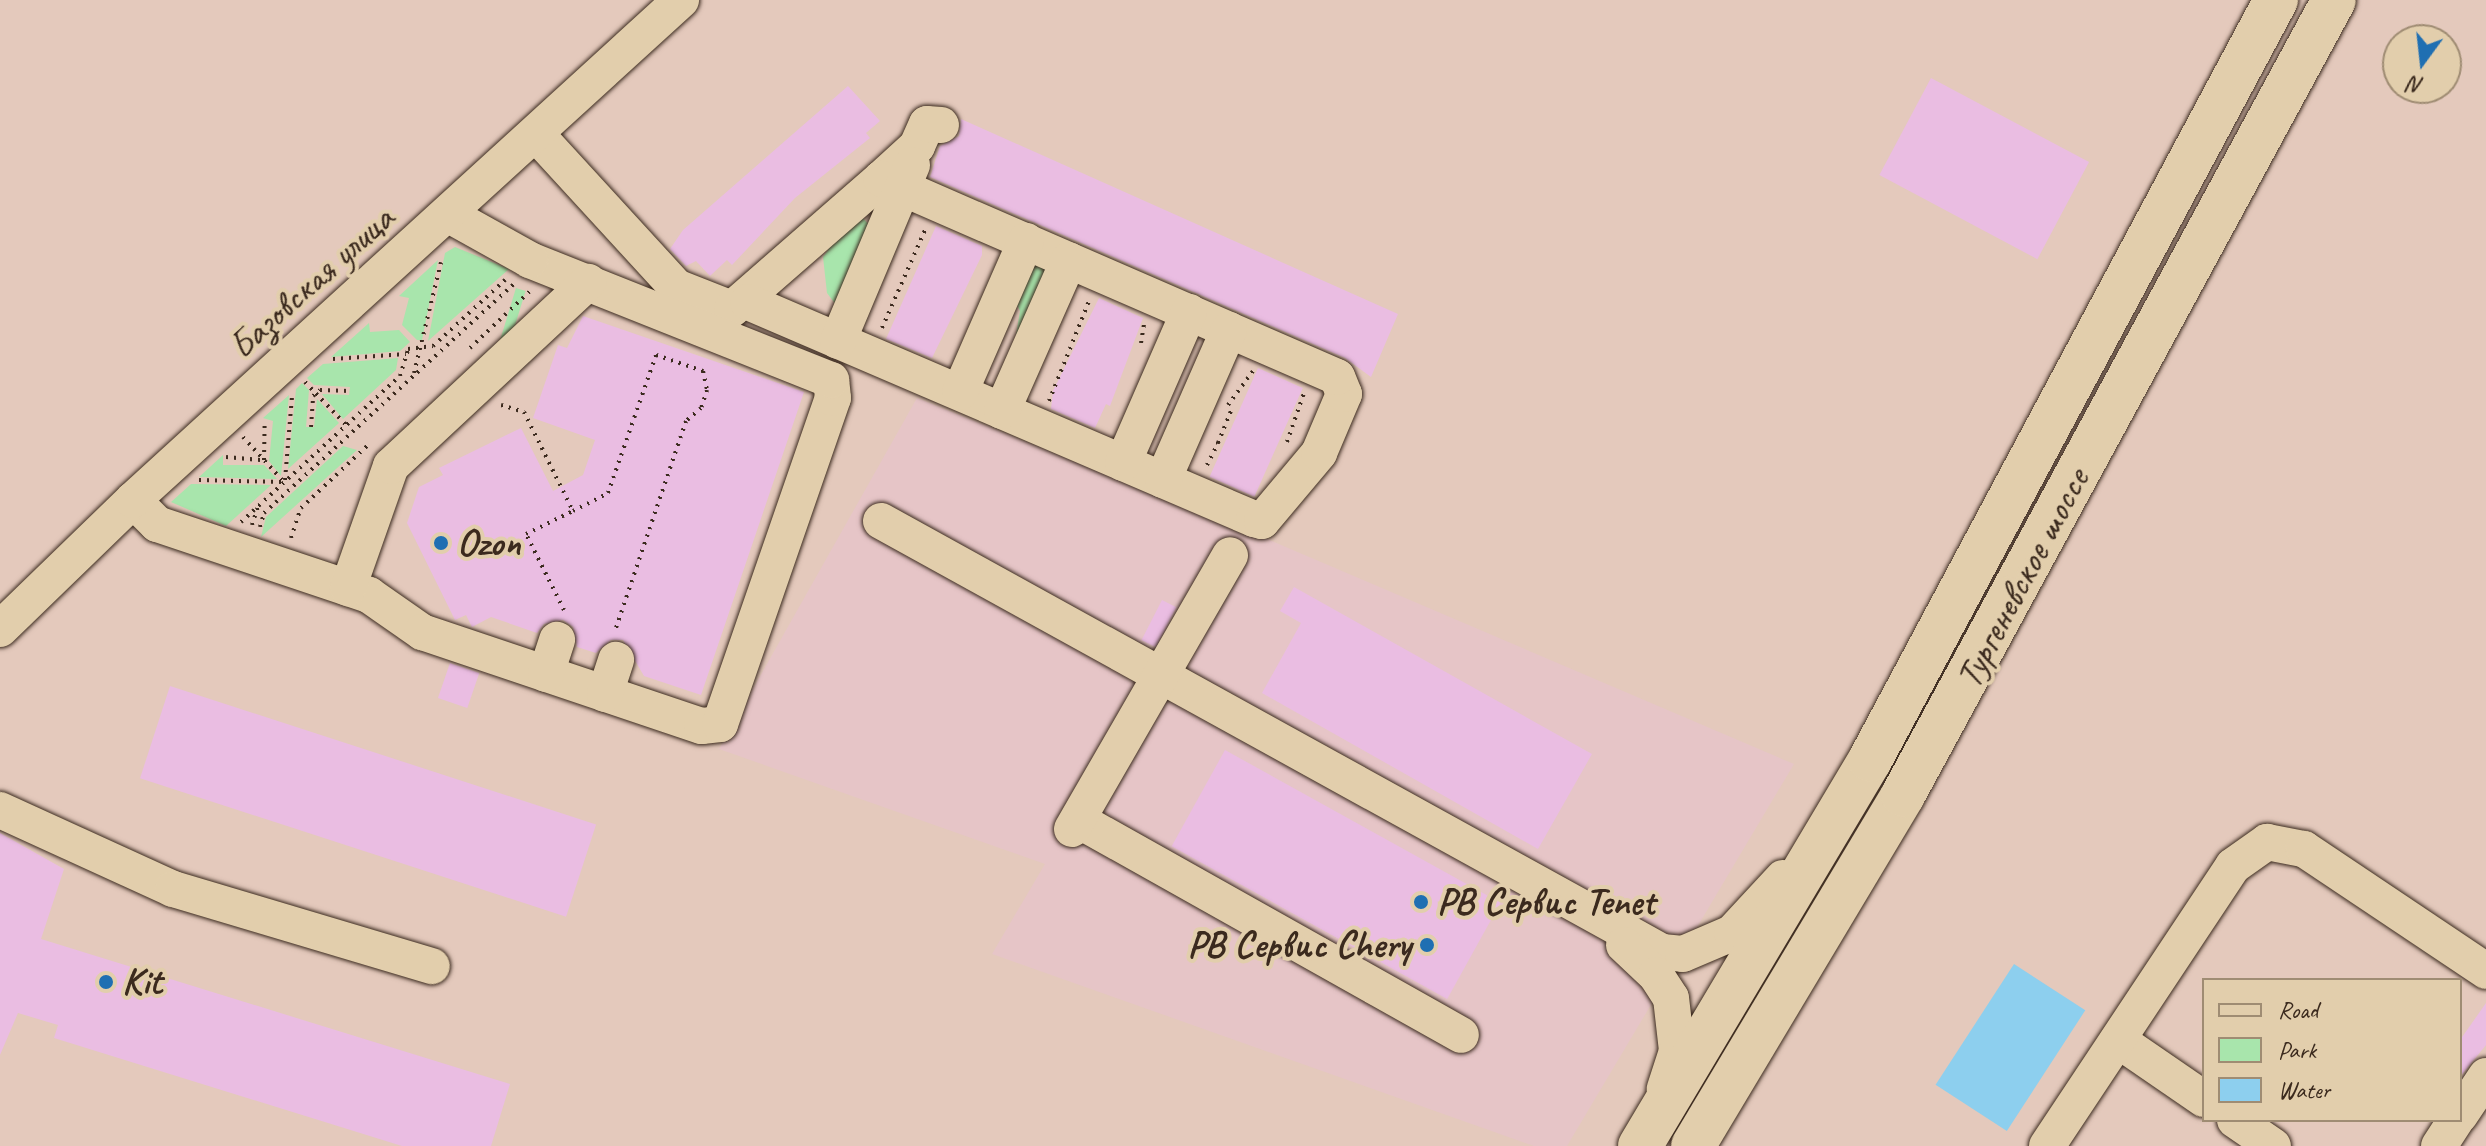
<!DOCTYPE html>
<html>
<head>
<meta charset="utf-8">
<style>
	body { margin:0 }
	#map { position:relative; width:2486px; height:1146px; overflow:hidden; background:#e4c9bc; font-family:Caveat,sans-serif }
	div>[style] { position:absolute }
	.built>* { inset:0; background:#e6c5c7 }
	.green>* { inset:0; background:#a8e5ac; transform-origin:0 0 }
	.water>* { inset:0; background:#8dcfee; transform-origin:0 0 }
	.building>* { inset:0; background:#eabde2; transform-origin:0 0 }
	.path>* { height:4px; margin-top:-2px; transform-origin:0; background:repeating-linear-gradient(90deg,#3b2a1e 0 2px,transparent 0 8px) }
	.roads { filter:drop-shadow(0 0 2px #3b2a1e) drop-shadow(0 0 2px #3b2a1e) }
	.minor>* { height:36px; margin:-18px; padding:0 18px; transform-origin:18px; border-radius:18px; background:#e2ceac }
	.highway>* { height:44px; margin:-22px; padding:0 22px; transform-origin:22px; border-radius:22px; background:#e2ceac }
	.dots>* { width:22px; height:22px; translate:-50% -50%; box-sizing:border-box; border:4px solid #e2ceac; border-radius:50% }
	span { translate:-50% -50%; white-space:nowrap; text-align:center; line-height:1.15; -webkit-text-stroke:8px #e2ceac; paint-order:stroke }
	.street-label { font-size:38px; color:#3b2a1e }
	.poi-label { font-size:38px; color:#3b2a1e; font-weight:700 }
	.left { translate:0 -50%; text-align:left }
	.right { translate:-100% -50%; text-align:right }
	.legend { position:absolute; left:2202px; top:978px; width:260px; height:144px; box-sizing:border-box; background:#e2ceac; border:2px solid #9f8c73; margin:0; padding:10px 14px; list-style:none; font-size:24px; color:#3b2a1e }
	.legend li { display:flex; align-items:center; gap:16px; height:40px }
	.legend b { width:40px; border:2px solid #9f8c73 }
	.north { position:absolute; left:2382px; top:24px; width:80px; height:80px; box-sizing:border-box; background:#e2ceac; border:2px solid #9f8c73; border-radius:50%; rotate:195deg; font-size:22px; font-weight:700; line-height:32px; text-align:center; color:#3b2a1e }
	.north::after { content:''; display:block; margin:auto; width:28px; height:36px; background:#1f6fb2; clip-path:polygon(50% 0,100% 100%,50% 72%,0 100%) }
</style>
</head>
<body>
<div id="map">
	<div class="built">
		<i style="clip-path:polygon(917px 398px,1258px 535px,1794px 764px,1567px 1146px,1534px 1146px,992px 954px,1045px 864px,719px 749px)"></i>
	</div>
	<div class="green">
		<i style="clip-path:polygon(856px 211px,877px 233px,842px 313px,827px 293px,823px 257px)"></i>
		<i style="clip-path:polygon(455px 247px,509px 269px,428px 341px,445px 253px)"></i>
		<i style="clip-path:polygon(438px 260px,422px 340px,417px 340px,402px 325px,409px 298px,399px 296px)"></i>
		<i style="clip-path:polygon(1049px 264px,1015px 341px,1020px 311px,1014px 299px,1023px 265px)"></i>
		<i style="left:516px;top:288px;width:10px;height:82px;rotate:17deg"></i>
		<i style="clip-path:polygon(369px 323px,370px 332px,399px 330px,410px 342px,400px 351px,331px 357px)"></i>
		<i style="clip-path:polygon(398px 358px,396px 370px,343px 419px,322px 394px,349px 395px,350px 387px,314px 385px,307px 378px,323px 364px)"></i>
		<i style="clip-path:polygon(302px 383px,309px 390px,306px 427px,314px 427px,317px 399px,339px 423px,288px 469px,296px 389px)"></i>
		<i style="clip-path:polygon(289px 395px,281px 476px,269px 461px,273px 421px,263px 418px)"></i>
		<i style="clip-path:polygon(343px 446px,357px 450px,261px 537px,266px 517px)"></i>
		<i style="clip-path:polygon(223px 455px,223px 465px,264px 465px,277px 479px,199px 477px)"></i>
		<i style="clip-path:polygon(191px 484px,271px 485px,226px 526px,171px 502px)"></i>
	</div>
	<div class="water">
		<i style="left:2014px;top:964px;width:85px;height:144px;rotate:33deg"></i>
	</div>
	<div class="building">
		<i style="left:1931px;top:78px;width:179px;height:110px;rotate:28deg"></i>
		<i style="clip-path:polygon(848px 86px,880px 121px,866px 133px,870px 138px,795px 198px,732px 265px,727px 260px,710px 276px,696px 261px,686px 266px,670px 249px,683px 230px)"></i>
		<i style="clip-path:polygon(961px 119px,1398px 314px,1371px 377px,1345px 358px,930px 177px,940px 146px,959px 136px)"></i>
		<i style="clip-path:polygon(936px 226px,982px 246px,982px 255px,932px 358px,886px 339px)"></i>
		<i style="clip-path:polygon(1099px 298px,1143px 318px,1110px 406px,1106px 404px,1095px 428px,1051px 409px,1053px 391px)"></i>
		<i style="clip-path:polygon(583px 316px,804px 392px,701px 695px,644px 676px,623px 640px,611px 640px,596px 653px,577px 647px,573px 627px,563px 620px,544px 624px,537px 633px,491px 617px,472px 627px,466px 615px,455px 620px,407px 523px,419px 487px,443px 475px,439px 468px,521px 428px,553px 491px,583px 475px,595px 440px,533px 418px,558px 345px,567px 348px)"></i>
		<i style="left:1258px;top:368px;width:49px;height:119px;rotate:24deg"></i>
		<i style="clip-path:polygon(1294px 587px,1592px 754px,1538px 849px,1262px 693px,1301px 623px,1280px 611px)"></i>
		<i style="left:1162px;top:600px;width:16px;height:45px;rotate:27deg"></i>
		<i style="left:450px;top:663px;width:31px;height:37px;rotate:19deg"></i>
		<i style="left:170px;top:686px;width:448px;height:97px;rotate:18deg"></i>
		<i style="left:1225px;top:750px;width:315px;height:110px;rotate:29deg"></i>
		<i style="clip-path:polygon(0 833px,64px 869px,41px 939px,510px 1084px,491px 1146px,402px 1146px,54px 1038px,58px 1025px,18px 1013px,0 1055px)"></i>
		<i style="clip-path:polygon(2486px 1003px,2486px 1045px,2460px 1077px,2460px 1040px)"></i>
	</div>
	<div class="path">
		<i style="left:882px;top:328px;width:107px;rotate:-66.3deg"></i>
		<i style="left:1141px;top:343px;width:19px;rotate:-81deg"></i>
		<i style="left:470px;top:348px;width:83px;rotate:-43.5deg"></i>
		<i style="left:333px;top:359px;width:73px;rotate:-3.9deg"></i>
		<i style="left:414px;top:373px;width:114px;rotate:-76.3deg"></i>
		<i style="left:305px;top:382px;width:59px;rotate:46.4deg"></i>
		<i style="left:1049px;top:401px;width:108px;rotate:-68.2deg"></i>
		<i style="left:501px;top:405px;width:24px;rotate:17deg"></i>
		<i style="left:524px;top:412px;width:110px;rotate:63.7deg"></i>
		<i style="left:573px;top:511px;width:39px;rotate:-27deg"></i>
		<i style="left:608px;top:493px;width:146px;rotate:-70.8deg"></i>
		<i style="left:656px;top:355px;width:50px;rotate:18.8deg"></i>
		<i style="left:703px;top:371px;width:19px;rotate:78deg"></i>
		<i style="left:707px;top:390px;width:19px;rotate:108deg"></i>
		<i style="left:701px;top:408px;width:20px;rotate:139deg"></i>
		<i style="left:686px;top:421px;width:222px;rotate:108.7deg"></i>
		<i style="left:1228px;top:405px;width:42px;rotate:-53.7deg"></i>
		<i style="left:311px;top:427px;width:31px;rotate:-86deg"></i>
		<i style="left:313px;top:396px;width:9px;rotate:-41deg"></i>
		<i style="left:320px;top:390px;width:30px;rotate:2deg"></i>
		<i style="left:243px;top:437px;width:61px;rotate:47.7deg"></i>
		<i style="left:1287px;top:442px;width:52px;rotate:-70.9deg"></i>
		<i style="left:1218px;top:443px;width:38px;rotate:-68deg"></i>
		<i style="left:226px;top:457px;width:38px;rotate:5deg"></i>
		<i style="left:264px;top:460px;width:39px;rotate:-89deg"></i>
		<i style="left:1207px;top:465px;width:25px;rotate:-63deg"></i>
		<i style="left:1218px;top:443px;width:7px;rotate:-153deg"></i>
		<i style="left:199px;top:480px;width:83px;rotate:1.4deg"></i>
		<i style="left:285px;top:480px;width:83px;rotate:-85.2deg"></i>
		<i style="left:241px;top:522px;width:216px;rotate:-42.6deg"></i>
		<i style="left:400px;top:376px;width:28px;rotate:-73deg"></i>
		<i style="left:408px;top:349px;width:25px;rotate:-7deg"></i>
		<i style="left:433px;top:346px;width:98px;rotate:-42.5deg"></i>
		<i style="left:252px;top:525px;width:19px;rotate:-72deg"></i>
		<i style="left:260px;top:527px;width:15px;rotate:-74deg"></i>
		<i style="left:264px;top:513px;width:340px;rotate:-42.5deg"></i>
		<i style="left:291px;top:538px;width:32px;rotate:-72deg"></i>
		<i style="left:301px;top:508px;width:92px;rotate:-43.2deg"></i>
		<i style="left:564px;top:610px;width:85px;rotate:-116.6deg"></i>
		<i style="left:526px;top:534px;width:52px;rotate:-26.1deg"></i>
	</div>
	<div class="roads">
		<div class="minor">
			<i style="left:536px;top:134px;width:207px;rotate:47.5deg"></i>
			<i style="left:676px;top:287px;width:60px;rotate:21.4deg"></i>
			<i style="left:732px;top:309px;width:198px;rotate:-41.1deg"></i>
			<i style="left:881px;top:179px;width:49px;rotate:-42.5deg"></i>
			<i style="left:917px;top:146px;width:24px;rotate:-66deg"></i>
			<i style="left:927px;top:124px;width:14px;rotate:4deg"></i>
			<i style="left:748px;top:302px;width:551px;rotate:23.21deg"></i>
			<i style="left:1254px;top:519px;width:8px;rotate:14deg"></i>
			<i style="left:1262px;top:521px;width:89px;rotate:-50deg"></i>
			<i style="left:1319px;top:453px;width:64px;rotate:-67deg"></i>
			<i style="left:1344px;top:394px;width:18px;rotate:-112deg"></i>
			<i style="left:1337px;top:377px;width:497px;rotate:-156.5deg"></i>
			<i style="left:838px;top:341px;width:191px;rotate:-67.2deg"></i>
			<i style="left:960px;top:392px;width:165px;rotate:-66.4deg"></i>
			<i style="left:1002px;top:411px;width:165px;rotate:-66.1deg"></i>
			<i style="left:1123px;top:463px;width:165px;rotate:-66.4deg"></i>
			<i style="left:1163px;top:480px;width:164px;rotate:-66.3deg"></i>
			<i style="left:133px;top:500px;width:34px;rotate:45deg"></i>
			<i style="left:157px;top:524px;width:224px;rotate:18.5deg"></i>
			<i style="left:369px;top:595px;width:65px;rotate:34.9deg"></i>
			<i style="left:422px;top:632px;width:295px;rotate:18.6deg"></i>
			<i style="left:702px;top:726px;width:18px;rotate:-6deg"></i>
			<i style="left:720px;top:724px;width:345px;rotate:-70.9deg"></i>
			<i style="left:833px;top:398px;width:18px;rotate:-96deg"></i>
			<i style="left:831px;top:380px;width:324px;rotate:-158.3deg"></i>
			<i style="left:530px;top:260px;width:93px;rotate:-150.9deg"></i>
			<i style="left:881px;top:521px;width:892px;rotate:28.89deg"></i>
			<i style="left:1662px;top:952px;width:21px;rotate:5deg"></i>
			<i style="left:1683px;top:954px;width:53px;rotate:-23.2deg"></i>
			<i style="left:1732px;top:933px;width:75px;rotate:-47.2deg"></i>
			<i style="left:348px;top:588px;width:129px;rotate:-70.6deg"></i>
			<i style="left:391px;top:466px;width:270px;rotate:-43deg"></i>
			<i style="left:0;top:629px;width:185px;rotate:-44.1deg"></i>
			<i style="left:133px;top:500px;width:742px;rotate:-42.38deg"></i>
			<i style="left:546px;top:674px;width:36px;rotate:-72deg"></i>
			<i style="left:605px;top:694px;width:36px;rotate:-72deg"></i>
			<i style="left:0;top:810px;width:190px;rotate:24.5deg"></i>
			<i style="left:173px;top:889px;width:270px;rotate:16.6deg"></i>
			<i style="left:1078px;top:820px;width:439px;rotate:29.3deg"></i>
			<i style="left:1072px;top:829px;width:316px;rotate:-60deg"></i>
			<i style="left:1624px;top:945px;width:44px;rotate:43.2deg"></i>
			<i style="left:1656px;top:975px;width:27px;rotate:57deg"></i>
			<i style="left:1671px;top:998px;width:53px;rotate:83.5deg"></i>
			<i style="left:1677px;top:1051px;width:40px;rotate:108deg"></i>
			<i style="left:2118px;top:1040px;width:104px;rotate:34.5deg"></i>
			<i style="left:2460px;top:1115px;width:47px;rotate:-56.3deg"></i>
			<i style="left:2235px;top:1120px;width:46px;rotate:34.4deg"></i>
			<i style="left:2047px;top:1146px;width:336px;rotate:-56.4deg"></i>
			<i style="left:2233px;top:866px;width:42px;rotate:-35.2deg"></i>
			<i style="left:2267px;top:842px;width:38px;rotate:11deg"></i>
			<i style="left:2304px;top:849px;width:219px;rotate:33.8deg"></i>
			<i style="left:2439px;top:1146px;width:31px;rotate:-57deg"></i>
		</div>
		<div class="highway">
			<i style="left:1640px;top:1146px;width:449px;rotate:-59.2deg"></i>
			<i style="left:1870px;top:760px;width:862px;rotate:-61.89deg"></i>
			<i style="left:1693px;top:1146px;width:409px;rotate:-59.1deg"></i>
			<i style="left:1903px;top:795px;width:904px;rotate:-61.54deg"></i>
		</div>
	</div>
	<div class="dots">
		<i style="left:441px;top:543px;background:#1f6fb2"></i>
		<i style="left:1421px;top:902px;background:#1f6fb2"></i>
		<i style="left:1427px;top:945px;background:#1f6fb2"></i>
		<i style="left:106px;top:982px;background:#1f6fb2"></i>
	</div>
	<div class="street-label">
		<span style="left:311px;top:282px;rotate:-42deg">Базовская улица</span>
		<span style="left:2022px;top:578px;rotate:-62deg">Тургеневское шоссе</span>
	</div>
	<div class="poi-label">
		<span class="left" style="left:457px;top:543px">Ozon</span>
		<span class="left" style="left:1437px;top:902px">PB Сервис Tenet</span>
		<span class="right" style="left:1411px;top:945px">PB Сервис Chery</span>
		<span class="left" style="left:122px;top:982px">Kit</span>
	</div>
	<ul class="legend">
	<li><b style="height:10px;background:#e2ceac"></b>Road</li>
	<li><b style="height:22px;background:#a8e5ac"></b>Park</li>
	<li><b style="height:22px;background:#8dcfee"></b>Water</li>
	</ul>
	<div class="north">N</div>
</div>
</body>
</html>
